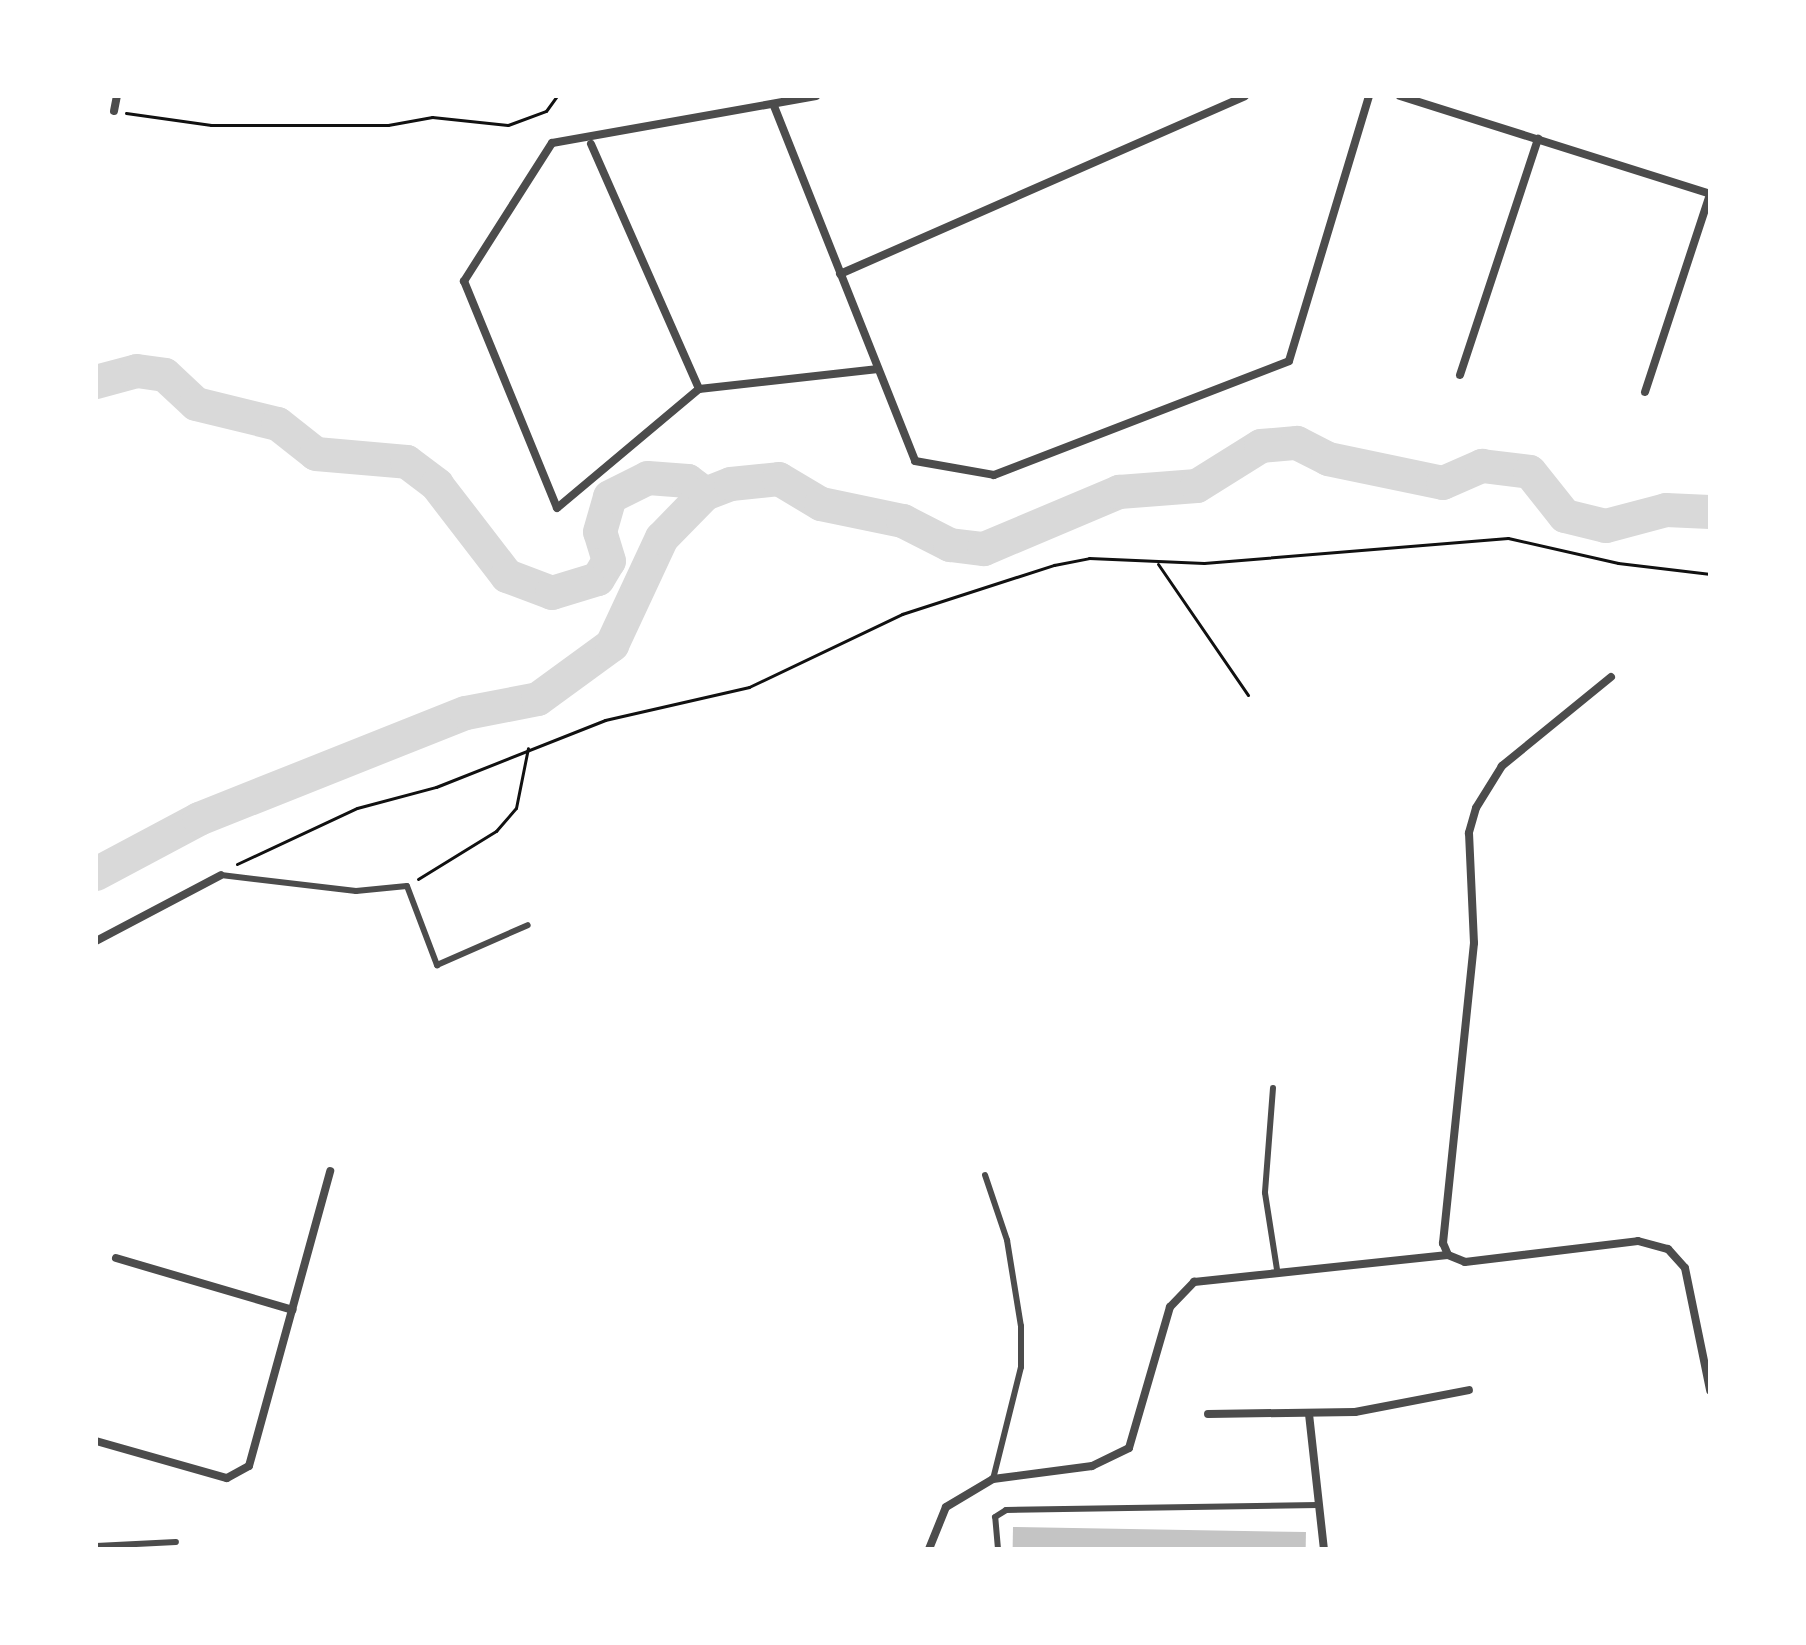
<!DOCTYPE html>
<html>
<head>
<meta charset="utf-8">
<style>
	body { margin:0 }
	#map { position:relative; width:1806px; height:1645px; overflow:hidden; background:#fff; font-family:Signika,sans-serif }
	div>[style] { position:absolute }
	.river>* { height:34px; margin:-17px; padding:0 17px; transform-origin:17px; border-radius:17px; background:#d9d9d9 }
	.building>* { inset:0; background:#c4c4c4; transform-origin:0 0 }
	.path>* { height:3px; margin:-1.5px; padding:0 1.5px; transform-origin:1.5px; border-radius:1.5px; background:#111 }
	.service>* { height:6px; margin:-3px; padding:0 3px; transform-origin:3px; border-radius:3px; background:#4c4c4c }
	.minor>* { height:8px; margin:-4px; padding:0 4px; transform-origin:4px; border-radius:4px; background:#4c4c4c }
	span { translate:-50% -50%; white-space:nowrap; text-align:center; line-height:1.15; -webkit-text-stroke:6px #fff; paint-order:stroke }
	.frame { position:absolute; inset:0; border:98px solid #fff; pointer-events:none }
</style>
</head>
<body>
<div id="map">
	<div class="river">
		<i style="left:96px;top:382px;width:42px;rotate:-15deg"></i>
		<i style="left:137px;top:371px;width:28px;rotate:8deg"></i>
		<i style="left:165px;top:375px;width:42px;rotate:43.1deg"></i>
		<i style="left:196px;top:404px;width:84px;rotate:13.7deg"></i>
		<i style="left:278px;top:424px;width:48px;rotate:38.3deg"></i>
		<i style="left:316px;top:454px;width:91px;rotate:5deg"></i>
		<i style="left:407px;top:462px;width:38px;rotate:37deg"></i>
		<i style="left:437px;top:485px;width:115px;rotate:52.4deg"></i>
		<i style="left:507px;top:576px;width:48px;rotate:20.7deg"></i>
		<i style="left:552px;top:593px;width:48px;rotate:-16.9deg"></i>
		<i style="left:598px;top:579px;width:21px;rotate:-59deg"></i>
		<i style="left:609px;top:561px;width:30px;rotate:-107deg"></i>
		<i style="left:600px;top:532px;width:36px;rotate:-74deg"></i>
		<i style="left:610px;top:497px;width:42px;rotate:-26.6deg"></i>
		<i style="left:648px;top:478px;width:40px;rotate:4.3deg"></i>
		<i style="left:688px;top:481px;width:21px;rotate:37deg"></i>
		<i style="left:96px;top:874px;width:117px;rotate:-28.1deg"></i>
		<i style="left:199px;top:819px;width:287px;rotate:-21.7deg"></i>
		<i style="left:466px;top:713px;width:73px;rotate:-11deg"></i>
		<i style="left:538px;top:699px;width:92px;rotate:-36.1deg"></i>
		<i style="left:612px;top:645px;width:118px;rotate:-65deg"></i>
		<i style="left:662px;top:538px;width:62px;rotate:-45.7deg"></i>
		<i style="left:705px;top:494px;width:28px;rotate:-21deg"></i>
		<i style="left:731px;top:484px;width:48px;rotate:-5.9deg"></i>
		<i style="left:779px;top:479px;width:49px;rotate:30.8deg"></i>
		<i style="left:821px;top:504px;width:84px;rotate:11.7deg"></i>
		<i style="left:903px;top:521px;width:53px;rotate:27.1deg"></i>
		<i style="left:950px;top:545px;width:34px;rotate:7deg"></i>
		<i style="left:984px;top:549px;width:147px;rotate:-22.9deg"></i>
		<i style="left:1119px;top:492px;width:78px;rotate:-4.4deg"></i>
		<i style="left:1197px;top:486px;width:75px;rotate:-32deg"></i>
		<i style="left:1261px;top:446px;width:36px;rotate:-5deg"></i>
		<i style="left:1297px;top:443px;width:35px;rotate:27deg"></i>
		<i style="left:1328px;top:459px;width:117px;rotate:11.8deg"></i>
		<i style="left:1443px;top:483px;width:43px;rotate:-23.6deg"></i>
		<i style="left:1482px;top:466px;width:48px;rotate:7.1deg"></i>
		<i style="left:1530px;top:472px;width:56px;rotate:51.5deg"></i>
		<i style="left:1565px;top:516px;width:42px;rotate:13.7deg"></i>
		<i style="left:1606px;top:526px;width:62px;rotate:-14.9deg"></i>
		<i style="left:1666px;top:510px;width:44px;rotate:2.6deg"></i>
	</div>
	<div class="building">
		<i style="left:1013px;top:1527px;width:293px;height:22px;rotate:1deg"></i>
	</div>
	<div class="path">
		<i style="left:126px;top:113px;width:86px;rotate:8deg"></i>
		<i style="left:211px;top:125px;width:177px"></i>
		<i style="left:388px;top:125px;width:45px;rotate:-10.3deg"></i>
		<i style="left:432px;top:117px;width:76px;rotate:6deg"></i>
		<i style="left:508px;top:125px;width:40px;rotate:-20.2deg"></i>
		<i style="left:546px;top:111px;width:19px;rotate:-54deg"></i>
		<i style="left:1158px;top:564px;width:159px;rotate:55.5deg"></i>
		<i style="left:237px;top:864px;width:132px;rotate:-25deg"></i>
		<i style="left:357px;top:808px;width:82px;rotate:-14.9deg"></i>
		<i style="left:436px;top:787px;width:182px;rotate:-21.6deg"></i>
		<i style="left:605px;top:720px;width:148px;rotate:-12.9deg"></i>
		<i style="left:749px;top:687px;width:170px;rotate:-25.5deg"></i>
		<i style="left:902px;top:614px;width:160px;rotate:-17.9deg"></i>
		<i style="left:1054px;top:565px;width:36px;rotate:-11deg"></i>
		<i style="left:1089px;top:558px;width:115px;rotate:2.5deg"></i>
		<i style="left:1204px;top:563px;width:305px;rotate:-4.7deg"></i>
		<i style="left:1508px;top:538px;width:113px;rotate:12.8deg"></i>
		<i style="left:1618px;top:563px;width:93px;rotate:6.8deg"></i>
		<i style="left:418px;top:879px;width:92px;rotate:-31.6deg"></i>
		<i style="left:496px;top:831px;width:30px;rotate:-49deg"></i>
		<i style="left:516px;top:808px;width:61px;rotate:-78.7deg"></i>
	</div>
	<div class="service">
		<i style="left:221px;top:875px;width:136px;rotate:6.8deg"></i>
		<i style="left:356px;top:891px;width:51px;rotate:-5.6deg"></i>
		<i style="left:407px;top:886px;width:85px;rotate:69.2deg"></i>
		<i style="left:437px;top:965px;width:99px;rotate:-23.7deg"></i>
		<i style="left:1273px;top:1088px;width:105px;rotate:94.4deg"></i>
		<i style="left:1265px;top:1193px;width:78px;rotate:81.1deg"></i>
		<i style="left:985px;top:1175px;width:69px;rotate:71.3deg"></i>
		<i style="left:1007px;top:1240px;width:87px;rotate:80.8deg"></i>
		<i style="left:1021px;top:1326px;width:41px;rotate:90deg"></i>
		<i style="left:1021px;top:1367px;width:115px;rotate:104deg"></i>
		<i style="left:96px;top:1546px;width:80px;rotate:-2.9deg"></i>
		<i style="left:998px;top:1549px;width:32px;rotate:-95deg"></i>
		<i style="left:995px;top:1517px;width:13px;rotate:-32deg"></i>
		<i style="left:1006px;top:1510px;width:312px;rotate:-0.9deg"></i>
	</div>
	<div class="minor">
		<i style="left:816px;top:96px;width:268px;rotate:169.9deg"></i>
		<i style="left:552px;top:143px;width:164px;rotate:122.5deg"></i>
		<i style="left:464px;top:281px;width:245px;rotate:67.7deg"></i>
		<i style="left:557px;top:508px;width:185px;rotate:-40deg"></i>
		<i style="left:699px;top:389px;width:178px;rotate:-6.4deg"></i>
		<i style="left:1400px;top:96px;width:325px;rotate:17.5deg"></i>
		<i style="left:774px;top:106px;width:382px;rotate:68.3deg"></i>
		<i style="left:915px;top:461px;width:80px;rotate:10deg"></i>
		<i style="left:994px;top:475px;width:316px;rotate:-21.1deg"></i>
		<i style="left:1289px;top:361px;width:277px;rotate:-73.2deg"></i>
		<i style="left:114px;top:111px;width:15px;rotate:-79deg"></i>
		<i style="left:591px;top:144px;width:268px;rotate:66.2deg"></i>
		<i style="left:840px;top:274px;width:442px;rotate:-23.7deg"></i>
		<i style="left:1460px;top:375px;width:249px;rotate:-71.7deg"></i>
		<i style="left:1645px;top:392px;width:208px;rotate:-71.8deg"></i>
		<i style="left:1611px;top:677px;width:141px;rotate:140.8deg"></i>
		<i style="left:1502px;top:766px;width:49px;rotate:121.8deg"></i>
		<i style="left:1476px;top:808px;width:26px;rotate:106deg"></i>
		<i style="left:1469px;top:833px;width:110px;rotate:87.4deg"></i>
		<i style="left:1474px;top:943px;width:302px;rotate:95.9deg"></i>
		<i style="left:1443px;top:1243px;width:13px;rotate:67deg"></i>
		<i style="left:1448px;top:1255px;width:18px;rotate:22deg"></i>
		<i style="left:1465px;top:1262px;width:174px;rotate:-6.9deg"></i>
		<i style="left:1638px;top:1241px;width:31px;rotate:15deg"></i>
		<i style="left:1668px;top:1249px;width:25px;rotate:48deg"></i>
		<i style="left:1685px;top:1268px;width:125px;rotate:78.4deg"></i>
		<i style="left:96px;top:941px;width:141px;rotate:-27.8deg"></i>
		<i style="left:116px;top:1258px;width:184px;rotate:16.4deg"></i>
		<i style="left:1208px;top:1414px;width:147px;rotate:-0.8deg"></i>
		<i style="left:1355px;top:1412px;width:116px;rotate:-10.9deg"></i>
		<i style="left:1309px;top:1414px;width:136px;rotate:83.7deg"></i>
		<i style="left:96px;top:1441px;width:136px;rotate:15.8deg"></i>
		<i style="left:227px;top:1478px;width:25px;rotate:-29deg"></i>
		<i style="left:249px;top:1466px;width:306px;rotate:-74.6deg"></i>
		<i style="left:929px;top:1549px;width:45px;rotate:-68deg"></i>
		<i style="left:946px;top:1507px;width:55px;rotate:-30.8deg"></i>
		<i style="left:993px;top:1479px;width:100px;rotate:-7.5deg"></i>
		<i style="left:1092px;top:1466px;width:41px;rotate:-25.9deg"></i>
		<i style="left:1129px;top:1448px;width:147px;rotate:-73.8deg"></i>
		<i style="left:1170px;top:1307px;width:35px;rotate:-46deg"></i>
		<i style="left:1194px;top:1282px;width:255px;rotate:-6.1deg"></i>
	</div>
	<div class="frame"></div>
</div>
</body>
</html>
